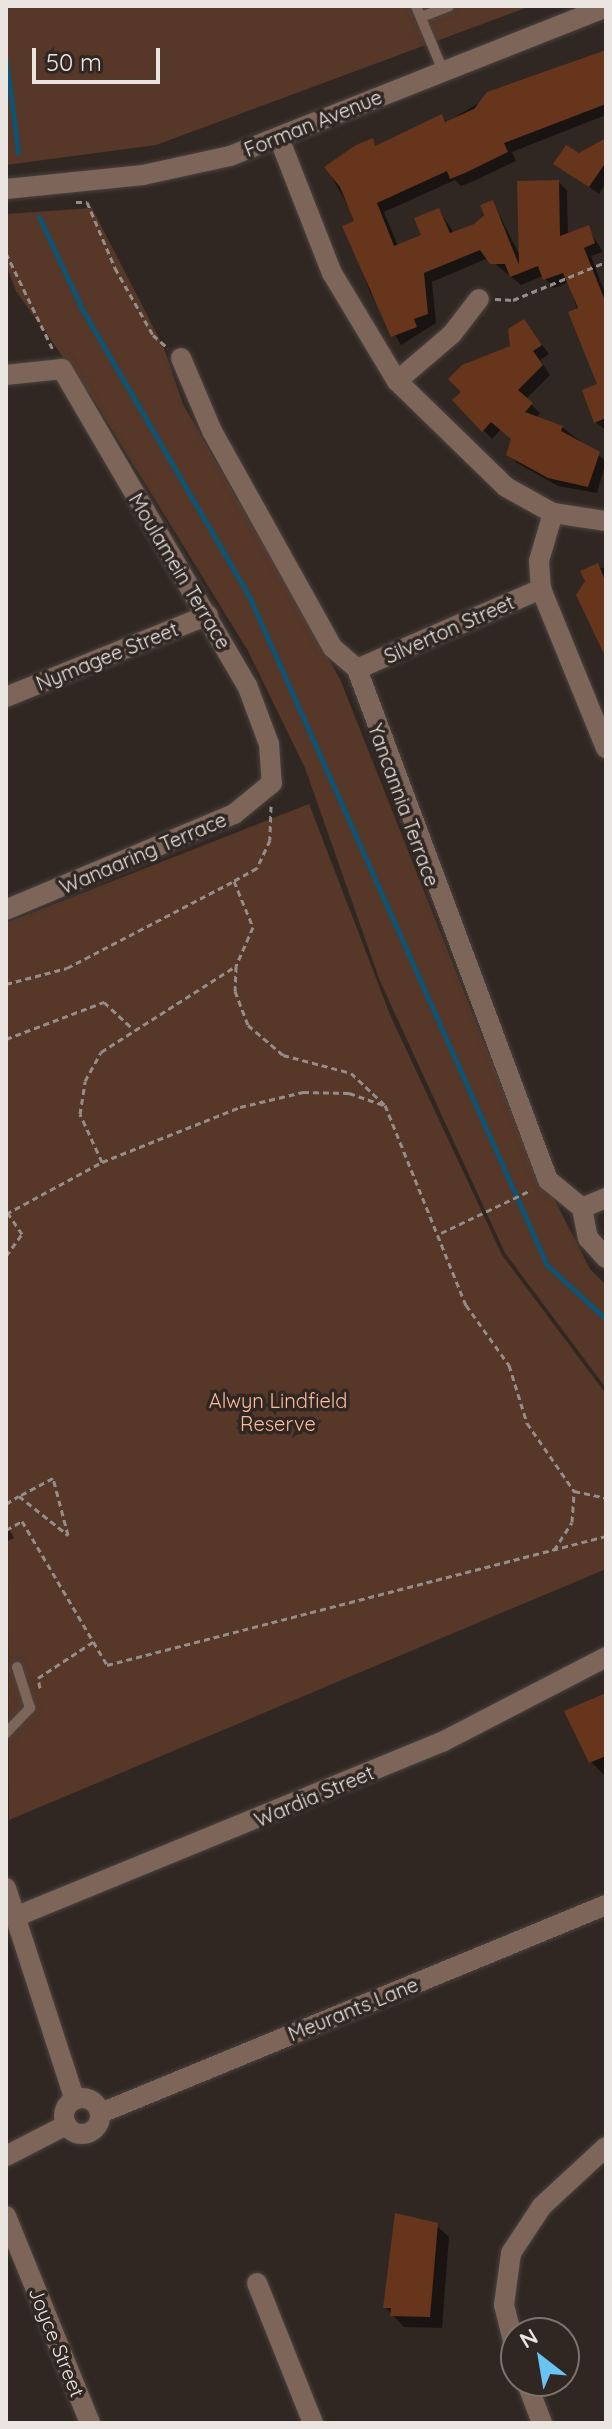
<!DOCTYPE html>
<html>
<head>
<meta charset="utf-8">
<style>
	body { margin:0 }
	#map { position:relative; width:612px; height:2429px; overflow:hidden; background:#302723; font-family:Quicksand,sans-serif }
	div>[style] { position:absolute }
	.green>* { inset:0; background:#563728 }
	.shadow>* { inset:0; background:#0007 }
	.stream>* { height:5px; margin:-2.5px; padding:0 2.5px; transform-origin:2.5px; border-radius:2.5px; background:#0e5371 }
	.building>* { inset:0; background:#66351b }
	.path>* { height:3px; margin-top:-1.5px; transform-origin:0; background:repeating-linear-gradient(90deg,#948d89 0 6px,transparent 0 10px) }
	.roads { filter:drop-shadow(0 0 2px #4a423e) drop-shadow(0 0 2px #4a423e) }
	.service>* { height:10px; margin:-5px; padding:0 5px; transform-origin:5px; border-radius:5px; background:#7e655a }
	.minor>* { height:20px; margin:-10px; padding:0 10px; transform-origin:10px; border-radius:10px; background:#7e655a }
	.tertiary>* { height:20px; margin:-10px; padding:0 10px; transform-origin:10px; border-radius:10px; background:#7e655a }
	.tertiary>.ring { margin:-10px; padding:0; box-sizing:content-box; background:none; border:20px solid #7e655a; border-radius:50% }
	span { translate:-50% -50%; white-space:nowrap; text-align:center; line-height:1.15; -webkit-text-stroke:7px #302723; paint-order:stroke }
	.street-label { font-size:20px; color:#ebe5e2 }
	.park-label { font-size:20px; color:#fdbb9b }
	.frame { position:absolute; inset:0; border:8px solid #ebe5e2; pointer-events:none }
	.north { position:absolute; left:500px; top:2317px; width:80px; height:80px; box-sizing:border-box; background:#302723; border:2px solid #7b736f; border-radius:50%; rotate:329deg; font-size:22px; font-weight:700; line-height:32px; text-align:center; color:#ebe5e2 }
	.north::after { content:''; display:block; margin:auto; width:28px; height:36px; background:#6ac3f1; clip-path:polygon(50% 0,100% 100%,50% 72%,0 100%) }
	.scale { position:absolute; left:32px; top:48px; width:128px; height:36px; box-sizing:border-box; border:4px solid #ebe5e2; border-top:0; padding-left:10px; font-size:24px; line-height:28px; white-space:nowrap; color:#ebe5e2; -webkit-text-stroke:6px #302723; paint-order:stroke }
</style>
</head>
<body>
<div id="map">
	<div class="green">
		<i style="clip-path:polygon(6px 6px,531px 6px,156px 145px,6px 165px)"></i>
		<i style="clip-path:polygon(92px 208px,164px 348px,183px 404px,340px 679px,518px 1128px,590px 1269px,606px 1285px,606px 1388px,505px 1253px,380px 981px,305px 768px,248px 651px,95px 402px,16px 291px,6px 265px,6px 214px)"></i>
		<i style="clip-path:polygon(309px 804px,391px 1017px,502px 1255px,606px 1394px,606px 1569px,9px 1820px,6px 923px)"></i>
	</div>
	<div class="shadow">
		<i style="clip-path:polygon(606px 53px,606px 115px,512px 152px,516px 161px,474px 181px,461px 186px,455px 180px,384px 212px,398px 246px,424px 236px,439px 210px,454px 233px,475px 225px,493px 202px,521px 258px,559px 182px,567px 191px,568px 235px,588px 228px,603px 252px,591px 256px,606px 296px,605px 430px,596px 422px,599px 385px,569px 282px,554px 288px,543px 276px,521px 285px,488px 258px,432px 282px,436px 323px,401px 345px,370px 292px,345px 227px,357px 222px,327px 168px,441px 116px,447px 122px,507px 86px)"></i>
		<i style="clip-path:polygon(606px 142px,606px 183px,599px 194px,556px 163px)"></i>
		<i style="clip-path:polygon(524px 321px,549px 354px,540px 360px,550px 375px,526px 399px,540px 413px,536px 418px,562px 427px,606px 461px,597px 493px,558px 486px,517px 463px,508px 454px,513px 440px,501px 429px,492px 439px,454px 400px,513px 347px)"></i>
		<i style="clip-path:polygon(606px 567px,606px 653px,578px 595px,587px 581px,583px 572px)"></i>
		<i style="clip-path:polygon(6px 1524px,14px 1538px,6px 1542px)"></i>
		<i style="clip-path:polygon(606px 1695px,606px 1773px,603px 1774px,591px 1762px)"></i>
		<i style="clip-path:polygon(436px 2225px,449px 2237px,442px 2328px,404px 2327px,385px 2307px)"></i>
	</div>
	<div class="stream">
		<i style="left:6px;top:59px;width:94px;rotate:82.6deg"></i>
		<i style="left:39px;top:217px;width:102px;rotate:64.9deg"></i>
		<i style="left:82px;top:309px;width:332px;rotate:59.8deg"></i>
		<i style="left:249px;top:596px;width:732px;rotate:65.99deg"></i>
		<i style="left:547px;top:1265px;width:80px;rotate:42.5deg"></i>
	</div>
	<div class="building">
		<i style="clip-path:polygon(606px 50px,606px 104px,504px 143px,508px 152px,465px 173px,450px 179px,447px 171px,377px 203px,394px 246px,421px 235px,414px 218px,439px 208px,450px 233px,474px 224px,484px 215px,480px 205px,493px 200px,519px 265px,517px 181px,559px 180px,560px 236px,589px 225px,595px 243px,584px 248px,606px 303px,606px 418px,594px 423px,582px 390px,597px 384px,568px 312px,578px 308px,563px 273px,543px 280px,538px 266px,510px 277px,505px 264px,490px 264px,480px 250px,424px 273px,428px 314px,414px 319px,417px 327px,391px 337px,342px 226px,354px 221px,340px 187px,324px 167px,356px 145px,373px 138px,375px 146px,442px 114px,445px 122px,474px 109px,487px 92px)"></i>
		<i style="clip-path:polygon(606px 138px,606px 162px,589px 187px,553px 164px,566px 145px,579px 153px)"></i>
		<i style="clip-path:polygon(524px 319px,542px 345px,533px 351px,543px 365px,518px 390px,533px 403px,525px 412px,563px 426px,561px 431px,600px 452px,588px 487px,548px 478px,506px 455px,511px 439px,491px 422px,482px 432px,452px 400px,461px 392px,448px 379px,462px 365px,510px 346px,508px 329px)"></i>
		<i style="clip-path:polygon(598px 563px,605px 580px,605px 656px,576px 595px,585px 581px,580px 571px)"></i>
		<i style="clip-path:polygon(606px 1693px,606px 1756px,589px 1763px,564px 1711px)"></i>
		<i style="clip-path:polygon(395px 2213px,438px 2223px,430px 2317px,390px 2316px,391px 2308px,383px 2308px)"></i>
	</div>
	<div class="path">
		<i style="left:76px;top:202px;width:11px"></i>
		<i style="left:87px;top:202px;width:72px;rotate:67deg"></i>
		<i style="left:115px;top:268px;width:77px;rotate:60.4deg"></i>
		<i style="left:153px;top:335px;width:20px;rotate:41deg"></i>
		<i style="left:6px;top:253px;width:108px;rotate:64.1deg"></i>
		<i style="left:495px;top:299px;width:18px;rotate:3deg"></i>
		<i style="left:513px;top:300px;width:100px;rotate:-22.2deg"></i>
		<i style="left:271px;top:806px;width:34px;rotate:92deg"></i>
		<i style="left:270px;top:840px;width:31px;rotate:115deg"></i>
		<i style="left:257px;top:868px;width:26px;rotate:151deg"></i>
		<i style="left:234px;top:881px;width:50px;rotate:67.6deg"></i>
		<i style="left:253px;top:927px;width:43px;rotate:113.6deg"></i>
		<i style="left:236px;top:966px;width:25px;rotate:92deg"></i>
		<i style="left:235px;top:991px;width:36px;rotate:69deg"></i>
		<i style="left:248px;top:1025px;width:46px;rotate:40.6deg"></i>
		<i style="left:283px;top:1055px;width:70px;rotate:14.8deg"></i>
		<i style="left:351px;top:1073px;width:47px;rotate:43.3deg"></i>
		<i style="left:385px;top:1105px;width:216px;rotate:68deg"></i>
		<i style="left:466px;top:1305px;width:74px;rotate:54.4deg"></i>
		<i style="left:509px;top:1365px;width:61px;rotate:72.8deg"></i>
		<i style="left:527px;top:1423px;width:83px;rotate:55.3deg"></i>
		<i style="left:574px;top:1491px;width:33px;rotate:12deg"></i>
		<i style="left:6px;top:984px;width:63px;rotate:-14.7deg"></i>
		<i style="left:67px;top:968px;width:188px;rotate:-27.5deg"></i>
		<i style="left:6px;top:1039px;width:105px;rotate:-20.7deg"></i>
		<i style="left:104px;top:1002px;width:38px;rotate:43deg"></i>
		<i style="left:102px;top:1162px;width:149px;rotate:-21.7deg"></i>
		<i style="left:240px;top:1107px;width:65px;rotate:-13.4deg"></i>
		<i style="left:303px;top:1092px;width:46px;rotate:1.2deg"></i>
		<i style="left:349px;top:1093px;width:37px;rotate:19deg"></i>
		<i style="left:6px;top:1214px;width:109px;rotate:-28.4deg"></i>
		<i style="left:102px;top:1162px;width:53px;rotate:-114.6deg"></i>
		<i style="left:80px;top:1114px;width:33px;rotate:-81deg"></i>
		<i style="left:85px;top:1081px;width:33px;rotate:-61deg"></i>
		<i style="left:101px;top:1052px;width:160px;rotate:-32.5deg"></i>
		<i style="left:441px;top:1233px;width:100px;rotate:-25.5deg"></i>
		<i style="left:6px;top:1256px;width:27px;rotate:-54deg"></i>
		<i style="left:22px;top:1234px;width:25px;rotate:-124deg"></i>
		<i style="left:6px;top:1504px;width:15px;rotate:-32deg"></i>
		<i style="left:19px;top:1496px;width:63px;rotate:38.5deg"></i>
		<i style="left:68px;top:1535px;width:59px;rotate:-104.7deg"></i>
		<i style="left:53px;top:1478px;width:38px;rotate:152deg"></i>
		<i style="left:6px;top:1530px;width:18px;rotate:-29deg"></i>
		<i style="left:22px;top:1521px;width:167px;rotate:59.4deg"></i>
		<i style="left:107px;top:1665px;width:515px;rotate:-14.49deg"></i>
		<i style="left:554px;top:1550px;width:33px;rotate:-57deg"></i>
		<i style="left:572px;top:1522px;width:31px;rotate:-86deg"></i>
		<i style="left:40px;top:1688px;width:10px;rotate:-101deg"></i>
		<i style="left:38px;top:1678px;width:66px;rotate:-33.2deg"></i>
	</div>
	<div class="roads">
		<div class="service">
			<i style="left:416px;top:6px;width:70px;rotate:67.4deg"></i>
			<i style="left:421px;top:17px;width:30px;rotate:-21deg"></i>
			<i style="left:6px;top:1733px;width:35px;rotate:-46deg"></i>
			<i style="left:30px;top:1708px;width:43px;rotate:-107.6deg"></i>
		</div>
		<div class="minor">
			<i style="left:279px;top:138px;width:145px;rotate:68.6deg"></i>
			<i style="left:332px;top:273px;width:126px;rotate:59deg"></i>
			<i style="left:397px;top:381px;width:152px;rotate:44.2deg"></i>
			<i style="left:506px;top:487px;width:54px;rotate:29deg"></i>
			<i style="left:553px;top:513px;width:54px;rotate:8.6deg"></i>
			<i style="left:181px;top:358px;width:79px;rotate:67deg"></i>
			<i style="left:212px;top:431px;width:248px;rotate:60.9deg"></i>
			<i style="left:333px;top:648px;width:32px;rotate:41deg"></i>
			<i style="left:357px;top:669px;width:546px;rotate:69.51deg"></i>
			<i style="left:548px;top:1180px;width:44px;rotate:39.5deg"></i>
			<i style="left:582px;top:1208px;width:31px;rotate:79deg"></i>
			<i style="left:588px;top:1238px;width:27px;rotate:48deg"></i>
			<i style="left:6px;top:375px;width:56px;rotate:-6.1deg"></i>
			<i style="left:62px;top:369px;width:366px;rotate:59.7deg"></i>
			<i style="left:247px;top:685px;width:63px;rotate:69.6deg"></i>
			<i style="left:269px;top:744px;width:39px;rotate:86deg"></i>
			<i style="left:272px;top:783px;width:49px;rotate:140.8deg"></i>
			<i style="left:234px;top:814px;width:247px;rotate:157.2deg"></i>
			<i style="left:397px;top:381px;width:72px;rotate:-40.5deg"></i>
			<i style="left:452px;top:334px;width:44px;rotate:-52.4deg"></i>
			<i style="left:553px;top:513px;width:50px;rotate:106.3deg"></i>
			<i style="left:539px;top:561px;width:28px;rotate:86deg"></i>
			<i style="left:541px;top:589px;width:172px;rotate:67.8deg"></i>
			<i style="left:357px;top:669px;width:201px;rotate:-23.5deg"></i>
			<i style="left:6px;top:697px;width:218px;rotate:-22.1deg"></i>
			<i style="left:582px;top:1208px;width:26px;rotate:-23deg"></i>
			<i style="left:15px;top:1917px;width:461px;rotate:-22.3deg"></i>
			<i style="left:442px;top:1742px;width:185px;rotate:-27.4deg"></i>
			<i style="left:6px;top:2156px;width:68px;rotate:-27.3deg"></i>
			<i style="left:6px;top:2216px;width:223px;rotate:67.9deg"></i>
			<i style="left:257px;top:2283px;width:151px;rotate:68.2deg"></i>
			<i style="left:516px;top:2353px;width:49px;rotate:-104deg"></i>
			<i style="left:504px;top:2305px;width:52px;rotate:-82.3deg"></i>
			<i style="left:511px;top:2253px;width:56px;rotate:-56.6deg"></i>
			<i style="left:542px;top:2206px;width:87px;rotate:-42.7deg"></i>
			<i style="left:526px;top:2381px;width:45px;rotate:69.1deg"></i>
		</div>
		<div class="tertiary">
			<i style="left:6px;top:189px;width:138px;rotate:-5.8deg"></i>
			<i style="left:143px;top:175px;width:89px;rotate:-12.3deg"></i>
			<i style="left:230px;top:156px;width:404px;rotate:-21.6deg"></i>
			<i style="left:6px;top:1888px;width:223px;rotate:72deg"></i>
			<i class="ring" style="left:64px;top:2098px;width:16px;height:16px"></i>
			<i style="left:101px;top:2113px;width:546px;rotate:-22.39deg"></i>
		</div>
	</div>
	<div class="street-label">
		<span style="left:313px;top:123px;rotate:-22deg">Forman Avenue</span>
		<span style="left:180px;top:571px;rotate:59deg">Moulamein Terrace</span>
		<span style="left:449px;top:629px;rotate:-24deg">Silverton Street</span>
		<span style="left:107px;top:656px;rotate:-22deg">Nymagee Street</span>
		<span style="left:404px;top:805px;rotate:70deg">Yancannia Terrace</span>
		<span style="left:143px;top:853px;rotate:-23deg">Wanaaring Terrace</span>
		<span style="left:314px;top:1796px;rotate:-23deg">Wardia Street</span>
		<span style="left:353px;top:2009px;rotate:-22deg">Meurants Lane</span>
		<span style="left:57px;top:2342px;rotate:68deg">Joyce Street</span>
	</div>
	<div class="park-label">
		<span style="left:278px;top:1412px">Alwyn Lindfield<br>Reserve</span>
	</div>
	<div class="frame"></div>
	<div class="north">N</div>
	<div class="scale">50 m</div>
</div>
</body>
</html>
